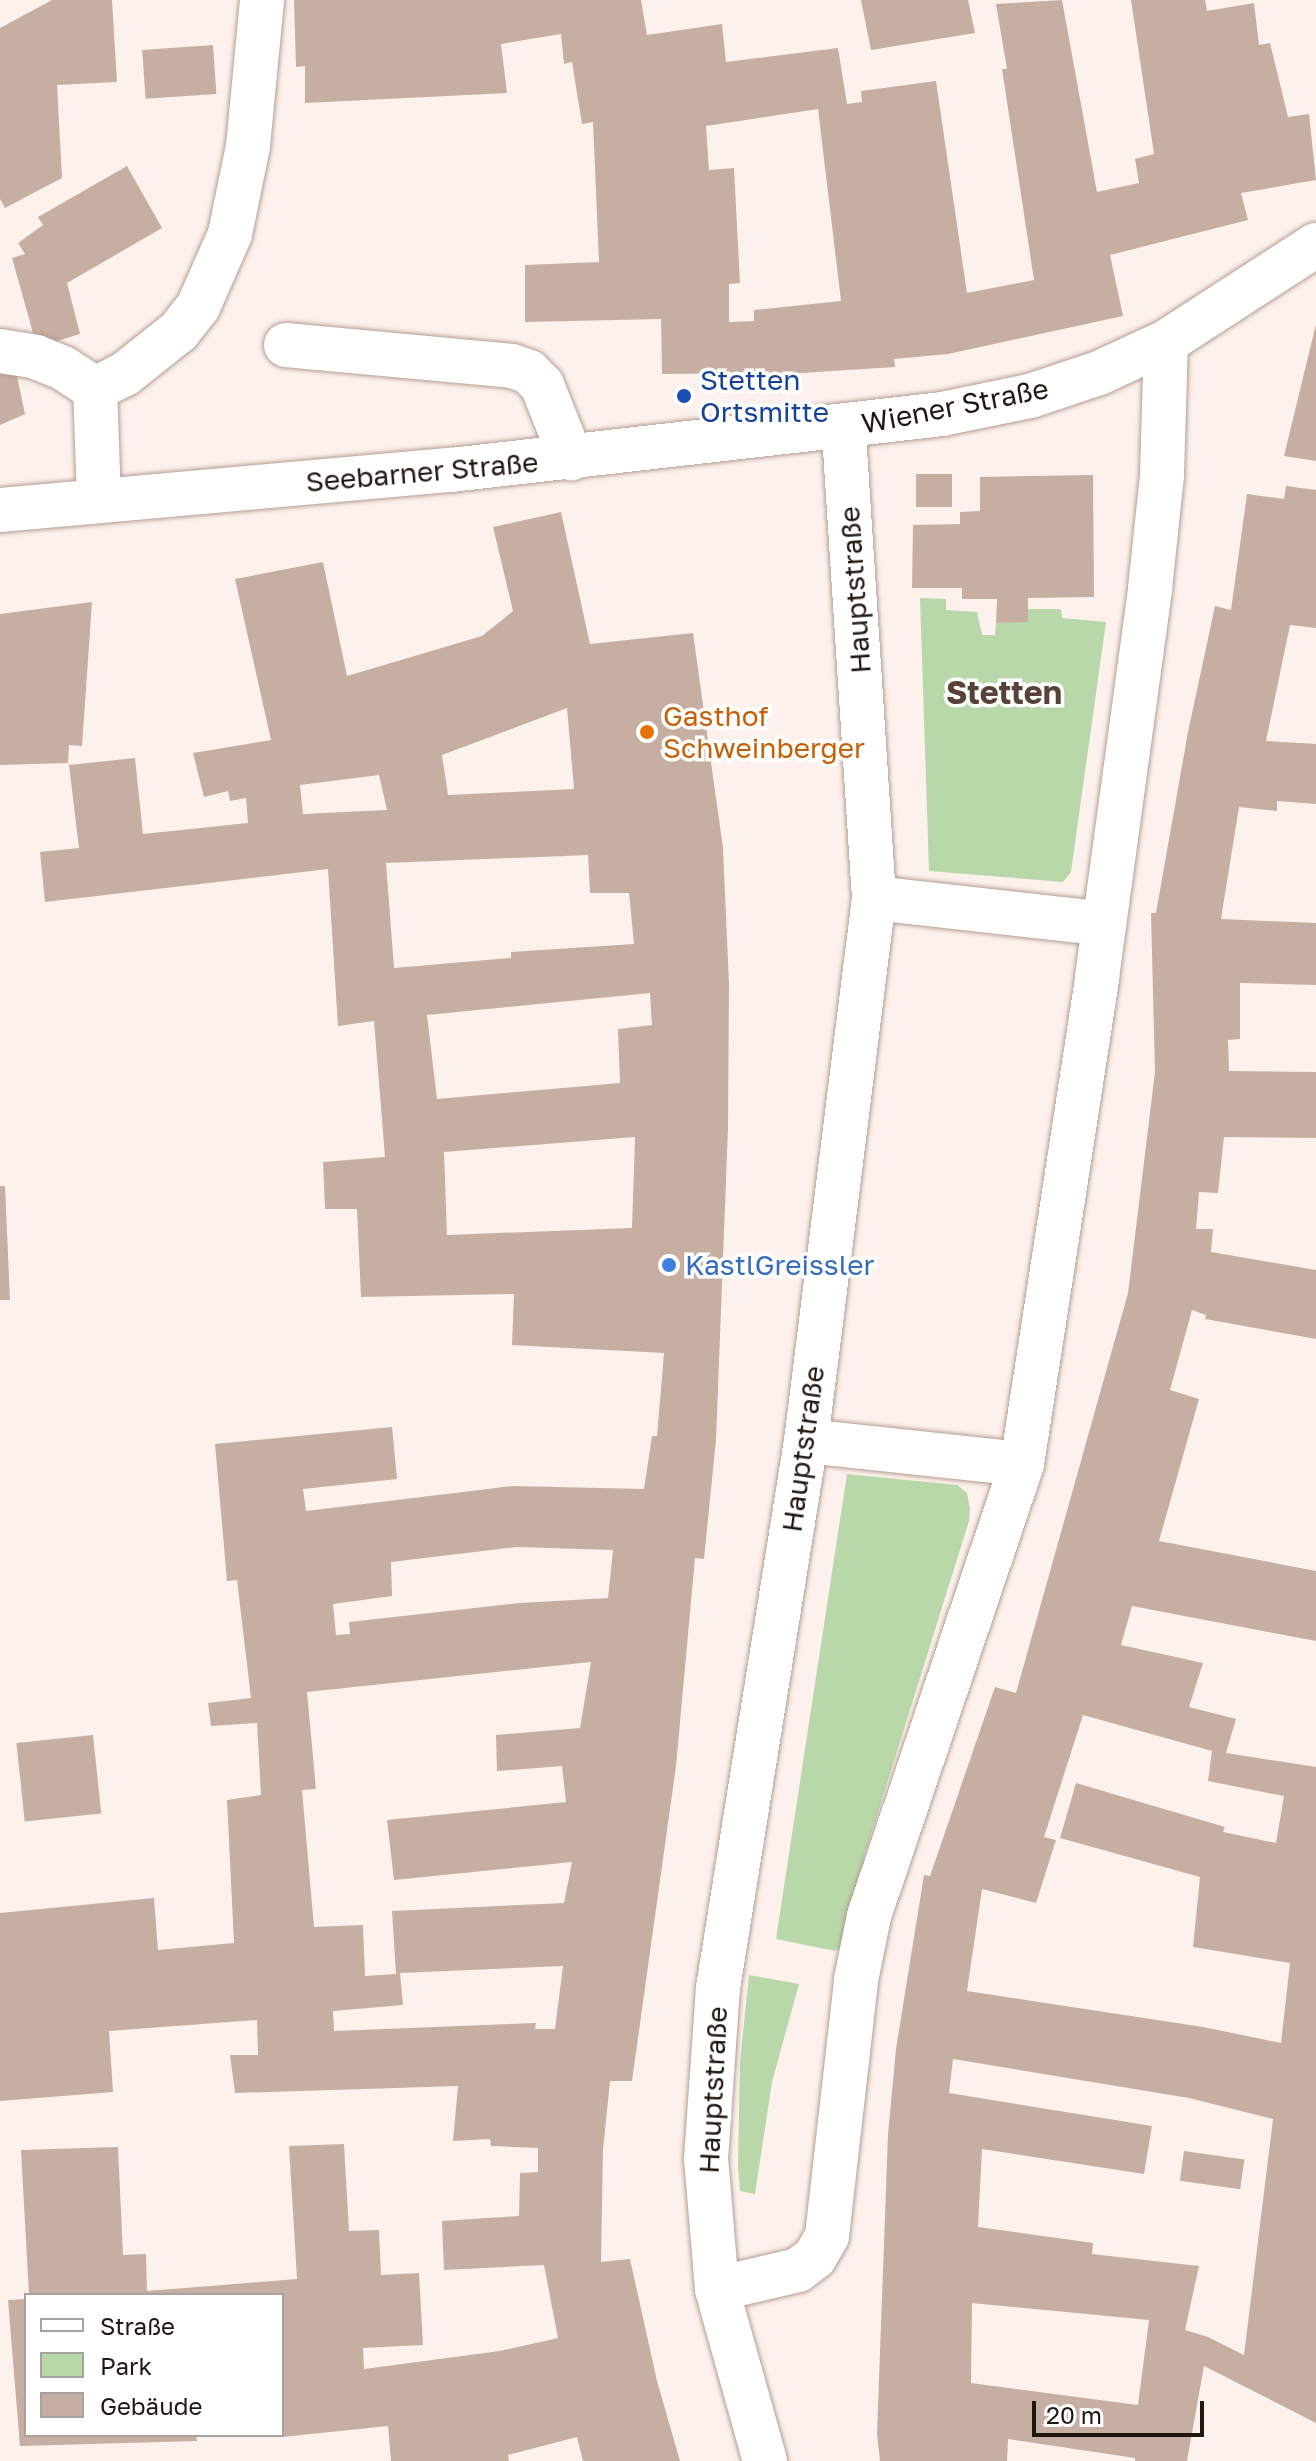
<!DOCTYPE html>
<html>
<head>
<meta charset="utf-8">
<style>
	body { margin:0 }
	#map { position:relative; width:1316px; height:2461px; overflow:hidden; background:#fcf1ec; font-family:"Golos Text",sans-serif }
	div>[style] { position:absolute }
	.green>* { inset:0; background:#b9d8a9 }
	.building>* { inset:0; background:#c7aea3; transform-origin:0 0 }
	.roads { filter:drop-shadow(0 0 2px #b59d92) drop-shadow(0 0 2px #b59d92) }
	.minor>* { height:44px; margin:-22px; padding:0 22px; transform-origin:22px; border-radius:22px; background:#fff }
	.major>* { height:44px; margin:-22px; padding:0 22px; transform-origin:22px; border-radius:22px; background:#fff }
	.dots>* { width:22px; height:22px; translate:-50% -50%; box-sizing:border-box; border:4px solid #fff; border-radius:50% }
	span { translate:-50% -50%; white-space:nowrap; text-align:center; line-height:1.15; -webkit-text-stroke:7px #fff; paint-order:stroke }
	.transit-label { font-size:28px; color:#164399 }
	.left { translate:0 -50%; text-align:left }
	.street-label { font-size:28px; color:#201713 }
	.food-label { font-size:28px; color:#c56008 }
	.shop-label { font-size:28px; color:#366cbe }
	.quarter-label { font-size:32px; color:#574239; font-weight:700 }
	.legend { position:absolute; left:24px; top:2293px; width:260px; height:144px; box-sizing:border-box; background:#fff; border:2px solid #a6a2a1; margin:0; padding:10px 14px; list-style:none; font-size:24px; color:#201713 }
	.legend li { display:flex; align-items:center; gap:16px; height:40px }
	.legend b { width:40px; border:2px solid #a6a2a1 }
	.scale { position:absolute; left:1032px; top:2401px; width:172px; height:36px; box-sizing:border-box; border:4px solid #201713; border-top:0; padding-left:10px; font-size:24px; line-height:28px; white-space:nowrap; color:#201713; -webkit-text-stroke:6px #fff; paint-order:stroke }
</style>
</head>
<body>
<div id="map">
	<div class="green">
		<i style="clip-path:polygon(920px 598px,946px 599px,946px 610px,977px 612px,982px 635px,995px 635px,996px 623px,1027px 609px,1061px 609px,1062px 618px,1106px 622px,1071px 872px,1063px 882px,929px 871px)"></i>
		<i style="clip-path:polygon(847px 1474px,957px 1485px,967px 1493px,970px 1508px,969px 1521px,865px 1854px,843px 1946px,835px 1951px,776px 1939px)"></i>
		<i style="clip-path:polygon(749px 1975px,799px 1984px,772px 2082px,755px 2194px,740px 2191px,738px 2166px,740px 2062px)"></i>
	</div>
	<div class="building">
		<i style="clip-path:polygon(52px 0,112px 0,117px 82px,57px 85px,62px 178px,5px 208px,0 199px,0 28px)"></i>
		<i style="clip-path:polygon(evenodd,294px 0,641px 0,647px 35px,722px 24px,726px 62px,838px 48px,847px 104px,862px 102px,861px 91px,936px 81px,967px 293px,1034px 280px,1002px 69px,1007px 69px,996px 4px,1062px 0,1097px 192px,1139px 183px,1135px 159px,1154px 154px,1131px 0,1205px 0,1207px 11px,1254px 3px,1259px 45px,1270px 43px,1288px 117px,1309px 114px,1316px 180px,1241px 193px,1248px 220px,1110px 255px,1123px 316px,948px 354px,894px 359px,895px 367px,756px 376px,756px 373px,662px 374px,661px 319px,525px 322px,525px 265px,599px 262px,593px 122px,582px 124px,572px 62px,564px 64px,561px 34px,501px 44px,507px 93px,305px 103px,305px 66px,296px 67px,294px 0,818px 109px,841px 301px,754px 310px,754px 321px,729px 322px,729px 284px,740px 283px,734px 168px,709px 170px,706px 126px,818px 109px)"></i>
		<i style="clip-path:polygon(861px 0,968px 0,975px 33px,871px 50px)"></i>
		<i style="left:213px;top:45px;width:49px;height:71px;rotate:86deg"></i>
		<i style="clip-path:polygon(127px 166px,162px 228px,67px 283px,80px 334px,37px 347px,12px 258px,25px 254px,18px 243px,43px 225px,38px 217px)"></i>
		<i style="clip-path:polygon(1316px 324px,1316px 461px,1284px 456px)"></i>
		<i style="clip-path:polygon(15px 367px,25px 414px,0 425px,0 372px)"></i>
		<i style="left:916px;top:474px;width:36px;height:33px"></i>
		<i style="clip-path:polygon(1093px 475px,1094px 597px,1028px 598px,1028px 622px,996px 623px,997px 599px,962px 599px,962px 588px,912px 588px,913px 525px,960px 524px,960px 512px,980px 511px,980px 477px)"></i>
		<i style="clip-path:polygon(evenodd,1286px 486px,1316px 490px,1316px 628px,1290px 625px,1266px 741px,1316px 744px,1316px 804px,1277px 801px,1277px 811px,1239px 807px,1221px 919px,1316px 923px,1316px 985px,1240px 983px,1240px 1039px,1228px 1040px,1229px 1071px,1316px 1072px,1316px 1138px,1224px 1137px,1218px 1193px,1199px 1192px,1196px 1229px,1213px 1229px,1211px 1252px,1316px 1270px,1316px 1339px,1205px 1319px,1206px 1315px,1192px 1310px,1170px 1390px,1199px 1399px,1159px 1541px,1316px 1571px,1316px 1641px,1132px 1606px,1121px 1645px,1203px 1663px,1189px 1707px,1236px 1719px,1226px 1753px,1316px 1767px,1316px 2423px,1204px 2366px,1187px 2461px,1135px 2461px,1135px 2458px,1008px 2439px,1007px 2461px,880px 2461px,877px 2434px,888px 2134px,896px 2049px,924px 1875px,930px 1876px,995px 1687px,1016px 1693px,1128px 1293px,1155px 1072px,1151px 913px,1156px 913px,1188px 732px,1215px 606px,1231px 610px,1247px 494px,1284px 499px,1286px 486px,1083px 1715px,1212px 1751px,1208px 1781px,1284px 1796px,1276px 1843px,1223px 1832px,1225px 1827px,1076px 1783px,1060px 1838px,1200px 1877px,1193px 1947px,1290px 1963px,1281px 2043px,1203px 2027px,967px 1991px,982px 1889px,1036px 1903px,1056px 1840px,1044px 1837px,1083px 1715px,1286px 486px,953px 2059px,1189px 2098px,1273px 2119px,1244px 2355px,1208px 2337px,1185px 2330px,1199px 2266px,1092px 2254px,1093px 2243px,978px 2227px,982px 2149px,1144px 2174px,1152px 2126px,949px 2093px,953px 2059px,1286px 486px,972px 2303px,1149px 2320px,1138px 2405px,971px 2383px,972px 2303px)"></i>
		<i style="clip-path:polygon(evenodd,561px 512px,590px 644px,693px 633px,723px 848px,729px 984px,728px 1128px,716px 1440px,704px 1559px,695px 1558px,676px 1766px,632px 2081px,610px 2081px,603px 2150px,601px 2262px,630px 2259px,657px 2381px,680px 2461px,583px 2461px,577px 2437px,508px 2455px,509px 2461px,391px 2461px,388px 2426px,282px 2437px,282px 2295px,29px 2295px,21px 2150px,118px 2147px,123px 2255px,146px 2254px,147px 2291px,297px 2279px,289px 2146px,344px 2144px,349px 2231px,379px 2230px,381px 2275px,419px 2273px,423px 2345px,363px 2348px,364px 2369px,500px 2351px,558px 2338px,544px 2265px,444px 2270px,442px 2221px,519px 2216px,520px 2173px,538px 2172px,538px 2148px,491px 2146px,490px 2139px,453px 2141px,458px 2086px,235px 2093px,230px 2055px,258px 2055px,257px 2020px,109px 2031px,113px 2092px,0 2101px,0 1913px,154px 1898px,158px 1950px,234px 1943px,227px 1800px,261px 1795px,257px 1723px,211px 1726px,208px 1703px,251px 1698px,237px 1580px,227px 1581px,215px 1444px,392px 1427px,397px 1479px,303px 1489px,306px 1511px,513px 1486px,644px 1489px,652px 1436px,657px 1436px,664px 1353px,512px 1345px,514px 1294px,361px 1297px,357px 1209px,325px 1209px,323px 1162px,385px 1157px,374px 1021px,338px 1026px,328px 869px,45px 902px,40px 852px,79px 848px,69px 765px,135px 758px,143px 834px,248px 823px,246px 798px,230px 801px,228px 791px,204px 797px,193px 753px,271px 740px,235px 579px,323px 562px,347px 676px,482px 636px,513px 611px,493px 527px,561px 512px,567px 708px,574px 789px,448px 795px,442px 755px,567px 708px,561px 512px,379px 775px,387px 810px,303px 814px,300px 785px,379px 775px,561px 512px,588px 855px,590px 893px,629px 893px,634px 944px,511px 952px,511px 958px,394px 968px,386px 863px,588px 855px,561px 512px,650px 993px,652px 1025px,618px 1029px,620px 1083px,437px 1099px,427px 1015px,650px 993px,561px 512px,635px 1137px,632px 1228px,447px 1235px,444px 1152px,635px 1137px,561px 512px,517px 1547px,613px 1550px,608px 1598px,520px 1603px,349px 1622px,350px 1634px,336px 1635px,333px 1604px,392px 1596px,391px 1562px,517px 1547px,561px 512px,591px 1662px,580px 1728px,496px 1735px,497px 1771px,562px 1766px,566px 1802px,387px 1820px,394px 1880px,572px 1862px,564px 1903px,392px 1911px,396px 1974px,365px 1976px,363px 1925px,314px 1927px,302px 1790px,316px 1789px,307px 1692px,591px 1662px,561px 512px,563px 1966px,555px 2029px,535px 2029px,536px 2023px,334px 2031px,333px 2011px,403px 2005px,400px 1973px,563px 1966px)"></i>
		<i style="clip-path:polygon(92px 602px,82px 746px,69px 745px,68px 763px,0 765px,0 614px)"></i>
		<i style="clip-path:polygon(0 1186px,5px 1186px,10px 1300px,0 1300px)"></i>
		<i style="left:93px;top:1735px;width:79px;height:77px;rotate:84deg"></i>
		<i style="left:1184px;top:2151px;width:61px;height:30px;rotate:8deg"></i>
		<i style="clip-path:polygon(26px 2299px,26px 2435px,196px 2435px,197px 2441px,20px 2446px,8px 2300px)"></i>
	</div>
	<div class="roads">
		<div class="minor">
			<i style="left:286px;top:345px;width:227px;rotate:5.3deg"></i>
			<i style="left:512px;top:366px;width:18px;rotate:19deg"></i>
			<i style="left:529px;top:372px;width:18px;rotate:45deg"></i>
			<i style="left:542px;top:385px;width:79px;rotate:68.3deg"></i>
			<i style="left:0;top:351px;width:36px;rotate:9deg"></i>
			<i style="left:36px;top:357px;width:29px;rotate:22deg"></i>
			<i style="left:63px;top:368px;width:38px;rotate:33deg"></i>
			<i style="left:99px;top:501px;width:112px;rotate:-92deg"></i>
			<i style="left:95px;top:389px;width:34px;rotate:-27deg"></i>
			<i style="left:125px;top:374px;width:69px;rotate:-38.5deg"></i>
			<i style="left:179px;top:331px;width:31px;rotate:-52deg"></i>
			<i style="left:198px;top:307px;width:80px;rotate:-66.3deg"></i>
			<i style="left:230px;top:234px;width:90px;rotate:-78.4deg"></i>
			<i style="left:248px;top:146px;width:147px;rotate:-84.5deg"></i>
			<i style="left:874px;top:898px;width:231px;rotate:6.4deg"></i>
			<i style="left:806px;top:1441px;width:217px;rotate:6.1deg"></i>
			<i style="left:717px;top:2289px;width:83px;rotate:-13.2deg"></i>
			<i style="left:798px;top:2270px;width:21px;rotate:-37deg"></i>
			<i style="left:815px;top:2257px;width:24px;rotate:-60deg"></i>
			<i style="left:827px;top:2236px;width:258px;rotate:-83.5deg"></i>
			<i style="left:856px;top:1980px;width:65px;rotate:-78.5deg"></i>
			<i style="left:869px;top:1916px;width:477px;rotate:-71.3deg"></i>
			<i style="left:1022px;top:1464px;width:493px;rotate:-81.2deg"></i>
			<i style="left:1097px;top:977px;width:393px;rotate:-82.2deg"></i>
			<i style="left:1150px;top:588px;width:114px;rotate:-83.9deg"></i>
			<i style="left:1162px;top:475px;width:133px;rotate:-88.3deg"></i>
		</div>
		<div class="major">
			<i style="left:0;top:510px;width:453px;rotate:-5.1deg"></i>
			<i style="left:451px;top:470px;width:494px;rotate:-6.5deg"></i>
			<i style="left:942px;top:414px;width:90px;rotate:-11.6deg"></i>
			<i style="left:1030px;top:396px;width:73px;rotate:-18.4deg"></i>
			<i style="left:1099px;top:373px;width:74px;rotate:-24.8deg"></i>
			<i style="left:1166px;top:342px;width:179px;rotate:-32.9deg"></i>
			<i style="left:765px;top:2461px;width:179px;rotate:-105.6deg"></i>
			<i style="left:717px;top:2289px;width:130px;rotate:-94.8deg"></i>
			<i style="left:706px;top:2159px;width:171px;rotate:-86deg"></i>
			<i style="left:718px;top:1988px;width:554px;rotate:-80.86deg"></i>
			<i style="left:806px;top:1441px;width:547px;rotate:-82.86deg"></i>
			<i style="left:874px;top:898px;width:471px;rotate:-93.7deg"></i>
		</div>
	</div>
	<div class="dots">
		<i style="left:684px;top:396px;background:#1a4fb4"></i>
		<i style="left:647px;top:732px;background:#e8710a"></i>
		<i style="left:669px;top:1265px;background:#3f7fe0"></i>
	</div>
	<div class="transit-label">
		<span class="left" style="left:700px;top:396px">Stetten<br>Ortsmitte</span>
	</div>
	<div class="street-label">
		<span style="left:955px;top:406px;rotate:-11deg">Wiener Straße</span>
		<span style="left:422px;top:472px;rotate:-5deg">Seebarner Straße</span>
		<span style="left:855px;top:590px;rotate:-94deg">Hauptstraße</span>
		<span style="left:803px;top:1449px;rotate:-82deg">Hauptstraße</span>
		<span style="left:713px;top:2090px;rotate:-87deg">Hauptstraße</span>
	</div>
	<div class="food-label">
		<span class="left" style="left:663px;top:732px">Gasthof<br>Schweinberger</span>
	</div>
	<div class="shop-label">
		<span class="left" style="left:685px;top:1265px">KastlGreissler</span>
	</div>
	<div class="quarter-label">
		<span style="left:1004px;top:692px">Stetten</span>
	</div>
	<ul class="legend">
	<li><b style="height:10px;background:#fff"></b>Straße</li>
	<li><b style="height:22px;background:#b9d8a9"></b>Park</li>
	<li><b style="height:22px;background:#c7aea3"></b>Gebäude</li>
	</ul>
	<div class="scale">20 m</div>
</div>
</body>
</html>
